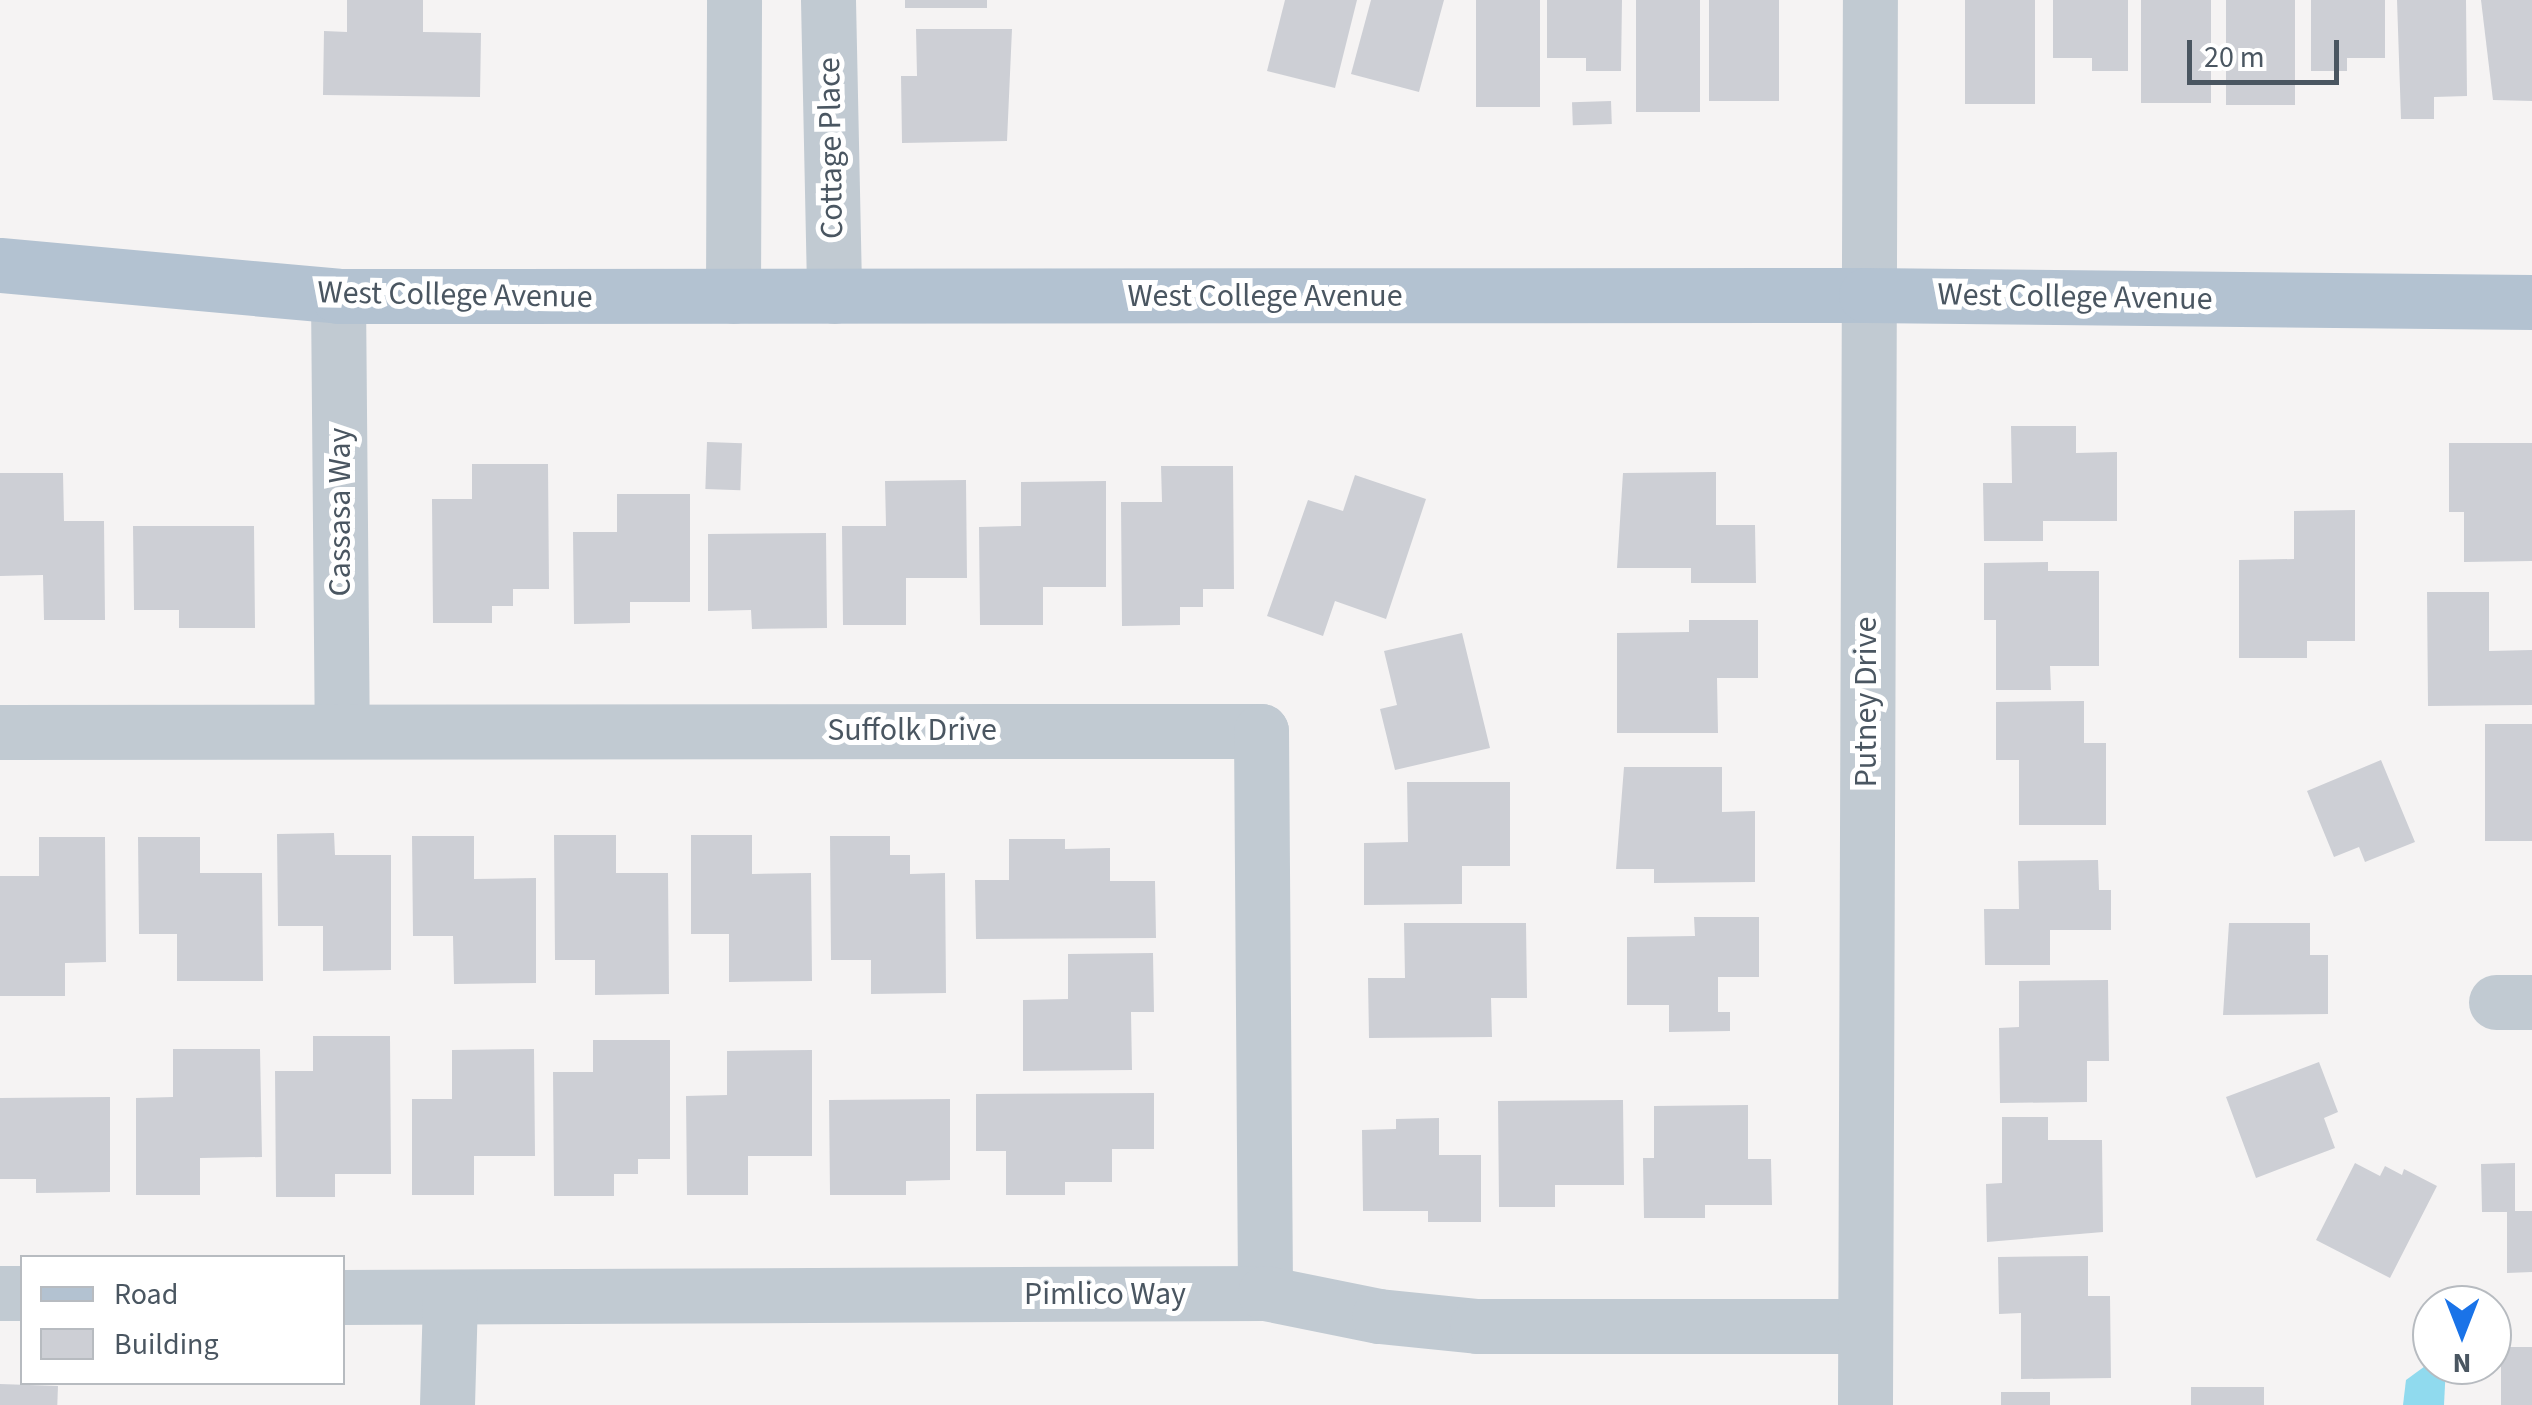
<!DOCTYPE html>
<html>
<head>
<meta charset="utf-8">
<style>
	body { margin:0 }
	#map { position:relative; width:2532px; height:1405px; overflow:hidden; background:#f5f3f3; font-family:"Source Sans 3",sans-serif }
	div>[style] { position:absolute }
	.water>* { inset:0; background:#90daee }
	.building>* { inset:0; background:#cdcfd5; transform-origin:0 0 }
	.minor>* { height:55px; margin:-27.5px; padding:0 27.5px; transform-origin:27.5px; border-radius:27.5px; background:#c1cad2 }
	.major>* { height:55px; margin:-27.5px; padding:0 27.5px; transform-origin:27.5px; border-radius:27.5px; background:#b3c2d1 }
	span { translate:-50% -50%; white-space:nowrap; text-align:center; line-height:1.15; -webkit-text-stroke:10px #fff; paint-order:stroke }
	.street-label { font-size:32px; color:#4a5661 }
	.legend { position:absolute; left:20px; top:1255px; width:325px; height:130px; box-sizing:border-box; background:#fff; border:2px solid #b7bbc0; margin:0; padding:12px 18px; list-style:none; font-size:30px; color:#4a5661 }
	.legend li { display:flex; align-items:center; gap:20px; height:50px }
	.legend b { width:50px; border:2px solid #b7bbc0 }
	.north { position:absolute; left:2412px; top:1285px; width:100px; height:100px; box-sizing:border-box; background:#fff; border:2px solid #b7bbc0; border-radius:50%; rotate:180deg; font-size:28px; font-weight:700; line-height:40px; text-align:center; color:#4a5661 }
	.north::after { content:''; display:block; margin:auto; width:35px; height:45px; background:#1a73e8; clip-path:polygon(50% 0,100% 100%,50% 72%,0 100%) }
	.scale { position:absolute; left:2187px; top:40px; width:152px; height:45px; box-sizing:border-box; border:5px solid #4a5661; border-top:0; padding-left:12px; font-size:30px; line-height:35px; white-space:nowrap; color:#4a5661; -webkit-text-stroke:8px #fff; paint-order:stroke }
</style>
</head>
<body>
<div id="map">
	<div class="water">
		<i style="clip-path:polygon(2432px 1361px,2446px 1365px,2444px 1405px,2403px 1405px,2406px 1380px)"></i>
	</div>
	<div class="building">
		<i style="clip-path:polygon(347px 0,423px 0,423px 32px,481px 33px,480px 97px,323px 95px,324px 31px,347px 32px)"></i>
		<i style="left:905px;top:0;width:82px;height:8px"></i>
		<i style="clip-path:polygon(1285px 0,1357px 0,1335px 88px,1267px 71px)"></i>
		<i style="clip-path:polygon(1371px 0,1444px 0,1419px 92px,1351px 74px)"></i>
		<i style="left:1476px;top:0;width:64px;height:107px"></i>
		<i style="clip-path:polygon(1547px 0,1622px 0,1621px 71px,1586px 71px,1586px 58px,1547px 58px)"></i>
		<i style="left:1636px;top:0;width:64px;height:112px"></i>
		<i style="left:1709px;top:0;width:70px;height:101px"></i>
		<i style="left:1965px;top:0;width:70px;height:104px"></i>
		<i style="clip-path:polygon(2053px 0,2128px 0,2128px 71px,2092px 71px,2092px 58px,2053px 58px)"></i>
		<i style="left:2141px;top:0;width:70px;height:103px"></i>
		<i style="left:2226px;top:0;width:69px;height:105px"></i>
		<i style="clip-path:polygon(2311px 0,2385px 0,2385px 58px,2347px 58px,2347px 71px,2311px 71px)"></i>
		<i style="clip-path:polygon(2397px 0,2466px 0,2467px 96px,2434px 97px,2434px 119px,2401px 119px)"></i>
		<i style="clip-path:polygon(2481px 0,2532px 0,2532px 101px,2493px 100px)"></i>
		<i style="clip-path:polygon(916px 29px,1012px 29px,1007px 141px,902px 143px,901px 76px,917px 76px)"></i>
		<i style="left:1611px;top:101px;width:23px;height:39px;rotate:88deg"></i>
		<i style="clip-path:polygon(2011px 426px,2076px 426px,2076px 453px,2117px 452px,2117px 521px,2043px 521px,2043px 541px,1984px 541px,1983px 483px,2012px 483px)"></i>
		<i style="left:707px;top:442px;width:35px;height:47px;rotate:2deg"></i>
		<i style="clip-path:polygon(2449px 443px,2532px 443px,2532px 561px,2464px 562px,2464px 512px,2449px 512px)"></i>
		<i style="clip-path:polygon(472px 464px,548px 464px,549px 589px,513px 589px,513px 606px,492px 606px,492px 623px,433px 623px,432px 499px,472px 499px)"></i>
		<i style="clip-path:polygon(1161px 466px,1233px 466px,1234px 589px,1203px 589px,1203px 607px,1180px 607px,1180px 625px,1122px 626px,1121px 502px,1162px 502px)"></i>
		<i style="clip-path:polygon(1716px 472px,1716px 525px,1755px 525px,1756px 583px,1691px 583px,1691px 568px,1617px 568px,1623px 473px)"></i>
		<i style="clip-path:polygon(0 473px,63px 473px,64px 521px,104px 521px,105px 620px,44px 620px,43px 575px,0 576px)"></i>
		<i style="clip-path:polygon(1355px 475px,1426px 499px,1386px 619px,1335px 601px,1323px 636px,1267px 616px,1308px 500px,1343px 511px)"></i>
		<i style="clip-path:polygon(966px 480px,967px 578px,906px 578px,906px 625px,843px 625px,842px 526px,886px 526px,885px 481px)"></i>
		<i style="clip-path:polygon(1106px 481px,1106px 587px,1043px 587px,1043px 625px,980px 625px,979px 527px,1021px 526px,1021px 482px)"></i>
		<i style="clip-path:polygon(617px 494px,690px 494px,690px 602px,630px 602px,630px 623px,574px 624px,573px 532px,617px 532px)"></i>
		<i style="clip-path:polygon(2355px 510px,2355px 641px,2307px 641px,2307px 658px,2239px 658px,2239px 560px,2294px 559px,2294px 511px)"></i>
		<i style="clip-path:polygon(133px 526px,254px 526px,255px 628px,179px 628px,179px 610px,134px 610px)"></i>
		<i style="clip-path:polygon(826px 533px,827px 628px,752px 629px,751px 610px,708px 611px,708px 534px)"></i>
		<i style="clip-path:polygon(2048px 562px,2048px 571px,2099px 571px,2099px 666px,2050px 666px,2051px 690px,1996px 690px,1996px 620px,1984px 620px,1984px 563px)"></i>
		<i style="clip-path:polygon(2427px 592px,2489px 592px,2489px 651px,2532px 650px,2532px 705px,2428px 706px)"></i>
		<i style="clip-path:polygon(1689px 620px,1758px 620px,1758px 678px,1717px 678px,1718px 733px,1617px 733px,1617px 633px,1689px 632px)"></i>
		<i style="clip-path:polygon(1462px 633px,1490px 748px,1395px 770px,1380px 709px,1397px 705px,1384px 651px)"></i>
		<i style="clip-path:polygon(2084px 701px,2084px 743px,2106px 743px,2106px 825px,2019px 825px,2019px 760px,1996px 760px,1996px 702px)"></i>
		<i style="left:2485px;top:724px;width:47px;height:117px"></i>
		<i style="clip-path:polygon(2381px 760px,2415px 842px,2365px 862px,2359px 847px,2334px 857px,2307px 791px)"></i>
		<i style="clip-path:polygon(1624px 767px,1722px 767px,1722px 812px,1755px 811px,1755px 882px,1654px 883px,1654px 869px,1616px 869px)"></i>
		<i style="clip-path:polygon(1407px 782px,1510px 782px,1510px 866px,1462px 866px,1462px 904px,1364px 905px,1364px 843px,1408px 842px)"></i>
		<i style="clip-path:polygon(334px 833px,335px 855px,391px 855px,391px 970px,323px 971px,323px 926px,278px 926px,277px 834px)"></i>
		<i style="clip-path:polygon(554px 835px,616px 835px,616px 873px,668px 873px,669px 994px,595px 995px,595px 960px,555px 960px)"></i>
		<i style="clip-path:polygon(691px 835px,752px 835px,752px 874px,811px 873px,812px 981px,729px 982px,729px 934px,691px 934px)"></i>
		<i style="clip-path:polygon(412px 836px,474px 836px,474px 879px,536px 878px,536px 983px,454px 984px,453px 936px,413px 936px)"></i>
		<i style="clip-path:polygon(830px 836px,890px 836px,890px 855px,910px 855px,910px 874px,945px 873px,946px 993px,871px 994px,871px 960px,831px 960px)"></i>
		<i style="clip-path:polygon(39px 837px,105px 837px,106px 962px,65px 963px,65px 996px,0 996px,0 876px,39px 876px)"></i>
		<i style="clip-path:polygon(138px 837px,200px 837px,200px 873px,262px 873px,263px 981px,177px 981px,177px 934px,139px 934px)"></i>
		<i style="clip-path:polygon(1009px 839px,1065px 839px,1065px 849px,1110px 848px,1110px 881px,1155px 881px,1156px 938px,976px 939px,975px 880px,1009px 880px)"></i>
		<i style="clip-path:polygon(2098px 860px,2099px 890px,2111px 890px,2111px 930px,2050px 930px,2050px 965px,1985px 965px,1984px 909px,2019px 909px,2018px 861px)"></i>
		<i style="clip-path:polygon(1694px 917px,1759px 917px,1759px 977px,1718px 977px,1718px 1012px,1730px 1012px,1730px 1031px,1669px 1032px,1669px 1005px,1627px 1005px,1627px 937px,1695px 936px)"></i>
		<i style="clip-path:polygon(1404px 923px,1526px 923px,1527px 998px,1491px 998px,1492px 1037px,1369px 1038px,1368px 978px,1405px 978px)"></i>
		<i style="clip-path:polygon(2229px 923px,2310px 923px,2310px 955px,2328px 955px,2328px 1014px,2223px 1015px)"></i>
		<i style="clip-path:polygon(1153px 953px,1154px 1012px,1131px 1012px,1132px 1070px,1023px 1071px,1023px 1000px,1068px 999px,1068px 954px)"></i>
		<i style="clip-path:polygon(2108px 980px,2109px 1061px,2087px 1061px,2087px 1102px,2000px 1103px,1999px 1028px,2019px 1027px,2019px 981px)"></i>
		<i style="clip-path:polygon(313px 1036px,390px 1036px,391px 1174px,335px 1174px,335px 1197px,276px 1197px,275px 1071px,313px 1071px)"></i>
		<i style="clip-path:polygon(593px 1040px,670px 1040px,670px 1159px,638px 1159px,638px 1174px,614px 1174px,614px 1196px,554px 1196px,553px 1072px,593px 1072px)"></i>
		<i style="clip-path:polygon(173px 1049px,260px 1049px,262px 1157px,200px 1158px,200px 1195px,136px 1195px,136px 1098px,173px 1097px)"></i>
		<i style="clip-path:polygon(534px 1049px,535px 1156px,474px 1156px,474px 1195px,412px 1195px,412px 1099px,452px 1099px,452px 1050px)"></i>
		<i style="clip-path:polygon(812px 1050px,812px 1156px,748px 1156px,748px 1195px,687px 1195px,686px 1096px,727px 1095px,727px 1051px)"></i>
		<i style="clip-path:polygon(2319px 1062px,2338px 1112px,2324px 1118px,2335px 1148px,2256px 1178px,2226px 1097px)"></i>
		<i style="clip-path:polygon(1154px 1093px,1154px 1149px,1112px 1149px,1112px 1182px,1065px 1182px,1065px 1195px,1006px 1195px,1006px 1151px,976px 1151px,976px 1094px)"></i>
		<i style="clip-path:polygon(110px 1097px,110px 1192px,36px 1193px,36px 1179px,0 1179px,0 1098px)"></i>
		<i style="clip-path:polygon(950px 1099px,950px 1180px,906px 1181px,906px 1195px,830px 1195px,829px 1100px)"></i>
		<i style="clip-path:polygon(1623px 1100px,1624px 1185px,1555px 1185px,1555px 1207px,1499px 1207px,1498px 1101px)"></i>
		<i style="clip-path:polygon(1748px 1105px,1748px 1159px,1771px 1159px,1772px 1205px,1705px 1205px,1705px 1218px,1644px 1218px,1643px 1158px,1654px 1158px,1654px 1106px)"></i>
		<i style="clip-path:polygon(2002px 1117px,2048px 1117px,2048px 1140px,2102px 1140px,2103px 1232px,1987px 1242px,1986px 1184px,2002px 1183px)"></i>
		<i style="clip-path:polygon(1439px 1118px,1439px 1155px,1481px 1155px,1481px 1222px,1428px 1222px,1428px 1211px,1363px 1211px,1362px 1130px,1396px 1129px,1396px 1119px)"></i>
		<i style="clip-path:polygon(2355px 1163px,2380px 1176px,2385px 1166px,2402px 1175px,2404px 1169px,2437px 1186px,2390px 1278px,2316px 1240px)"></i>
		<i style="clip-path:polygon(2515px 1163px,2515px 1211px,2532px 1211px,2532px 1272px,2507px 1273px,2507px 1212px,2482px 1212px,2481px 1164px)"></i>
		<i style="clip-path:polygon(2088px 1256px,2088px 1296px,2110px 1296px,2111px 1378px,2021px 1379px,2021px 1313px,1999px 1314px,1998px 1257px)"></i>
		<i style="left:2501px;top:1347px;width:31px;height:58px"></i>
		<i style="left:0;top:1384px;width:58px;height:21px;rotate:2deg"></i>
		<i style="left:2191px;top:1387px;width:73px;height:18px"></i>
		<i style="left:2001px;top:1392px;width:49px;height:13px"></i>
	</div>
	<div class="minor">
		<i style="left:828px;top:0;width:296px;rotate:88.8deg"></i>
		<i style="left:338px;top:296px;width:432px;rotate:89.5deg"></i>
		<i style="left:733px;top:296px;width:296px;rotate:-89.8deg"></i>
		<i style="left:0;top:732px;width:1261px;rotate:-0.05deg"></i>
		<i style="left:1261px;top:731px;width:562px;rotate:89.59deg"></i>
		<i style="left:2496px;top:1002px;width:36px"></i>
		<i style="left:0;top:1293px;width:22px"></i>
		<i style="left:342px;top:1297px;width:923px;rotate:-0.25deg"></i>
		<i style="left:1265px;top:1293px;width:116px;rotate:11.4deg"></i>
		<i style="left:1379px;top:1316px;width:99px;rotate:5.8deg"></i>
		<i style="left:1477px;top:1326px;width:388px"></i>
		<i style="left:447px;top:1405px;width:107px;rotate:-88.4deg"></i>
		<i style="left:1865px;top:1405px;width:1405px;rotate:-89.8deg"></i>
	</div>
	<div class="major">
		<i style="left:0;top:265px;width:339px;rotate:5.2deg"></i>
		<i style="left:338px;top:296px;width:1528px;rotate:-0.04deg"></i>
		<i style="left:1866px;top:295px;width:666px;rotate:0.6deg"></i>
	</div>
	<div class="street-label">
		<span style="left:831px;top:148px;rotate:-91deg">Cottage Place</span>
		<span style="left:455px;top:295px;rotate:1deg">West College Avenue</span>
		<span style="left:1265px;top:296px">West College Avenue</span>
		<span style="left:2075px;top:297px;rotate:1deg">West College Avenue</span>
		<span style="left:340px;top:512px;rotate:-90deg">Cassasa Way</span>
		<span style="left:1866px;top:702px;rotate:-90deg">Putney Drive</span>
		<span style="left:912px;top:730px">Suffolk Drive</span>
		<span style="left:1105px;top:1294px">Pimlico Way</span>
	</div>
	<ul class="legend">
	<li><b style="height:12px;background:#b3c2d1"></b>Road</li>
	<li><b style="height:28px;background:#cdcfd5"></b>Building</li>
	</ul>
	<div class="north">N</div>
	<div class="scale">20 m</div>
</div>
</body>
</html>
